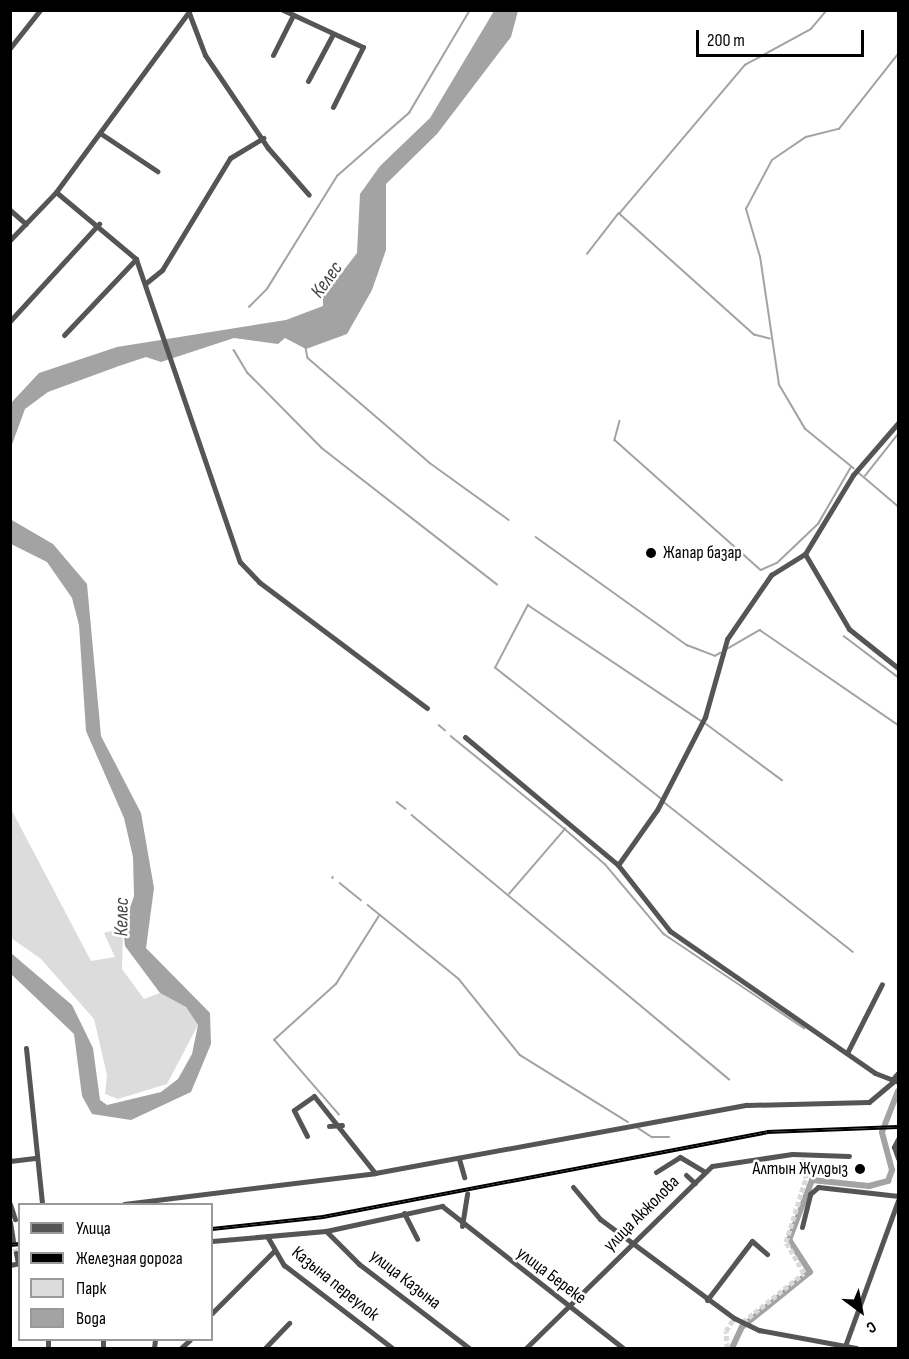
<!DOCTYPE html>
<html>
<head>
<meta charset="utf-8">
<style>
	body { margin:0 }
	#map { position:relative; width:909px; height:1359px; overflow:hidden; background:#fff; font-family:"Sofia Sans Condensed",sans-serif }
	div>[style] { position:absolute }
	.green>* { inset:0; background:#dcdcdc }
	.water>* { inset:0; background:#a3a3a3 }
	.stream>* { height:1.5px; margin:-0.75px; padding:0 0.75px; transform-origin:0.75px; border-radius:0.75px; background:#a3a3a3 }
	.canal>* { height:6px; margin:-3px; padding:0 3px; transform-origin:3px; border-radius:3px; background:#a3a3a3 }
	.minor-tunnel>* { height:5px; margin-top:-2.5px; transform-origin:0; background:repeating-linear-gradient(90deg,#d9d9d9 0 5px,transparent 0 7.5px) }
	.minor>* { height:5px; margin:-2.5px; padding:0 2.5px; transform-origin:2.5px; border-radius:2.5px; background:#555 }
	.rail>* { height:4px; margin-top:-2px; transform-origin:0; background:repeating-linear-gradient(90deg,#fff 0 4.5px,#000 0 9px); box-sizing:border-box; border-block:2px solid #000 }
	.dots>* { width:16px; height:16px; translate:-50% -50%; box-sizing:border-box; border:3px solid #fff; border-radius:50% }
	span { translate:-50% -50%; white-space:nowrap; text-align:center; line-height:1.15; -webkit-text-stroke:5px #fff; paint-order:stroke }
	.poi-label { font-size:18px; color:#000 }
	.left { translate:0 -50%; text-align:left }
	.right { translate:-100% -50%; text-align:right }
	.street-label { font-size:18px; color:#000 }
	.water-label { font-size:20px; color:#444; font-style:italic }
	.frame { position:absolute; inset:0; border:12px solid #000; pointer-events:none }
	.legend { position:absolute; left:18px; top:1203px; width:195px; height:138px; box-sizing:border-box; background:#fff; border:2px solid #999; margin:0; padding:8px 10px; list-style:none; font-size:18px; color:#000 }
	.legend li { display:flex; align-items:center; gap:12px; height:30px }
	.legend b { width:30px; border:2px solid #999 }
	.north { position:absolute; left:831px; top:1281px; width:60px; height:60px; -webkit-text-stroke:4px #fff; paint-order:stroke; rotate:148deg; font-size:16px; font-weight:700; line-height:24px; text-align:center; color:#000 }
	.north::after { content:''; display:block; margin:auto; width:21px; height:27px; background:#000; clip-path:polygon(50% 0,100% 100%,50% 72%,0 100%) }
	.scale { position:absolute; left:696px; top:30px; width:168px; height:27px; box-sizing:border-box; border:3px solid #000; border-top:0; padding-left:8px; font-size:18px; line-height:21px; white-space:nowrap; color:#000; -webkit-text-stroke:4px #fff; paint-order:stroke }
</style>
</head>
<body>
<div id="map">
	<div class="green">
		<i style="clip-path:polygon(10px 807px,91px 961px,115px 957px,104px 933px,123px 928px,122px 969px,144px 999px,160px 993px,186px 1007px,198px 1025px,167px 1084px,118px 1099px,105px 1094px,107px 1075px,94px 1019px,41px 959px,11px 938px)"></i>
	</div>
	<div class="water">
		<i style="clip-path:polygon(494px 11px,518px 11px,511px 37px,437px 134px,386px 184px,386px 250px,372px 290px,347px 334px,306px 349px,285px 338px,278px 344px,234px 338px,161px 362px,146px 357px,119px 366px,48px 392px,25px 409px,11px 447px,11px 403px,39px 373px,117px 347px,286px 320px,323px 306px,323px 297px,357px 253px,360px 194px,380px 166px,430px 118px)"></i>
		<i style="clip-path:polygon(10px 519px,53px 544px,87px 584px,101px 736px,141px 813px,154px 888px,146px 948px,210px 1013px,211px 1044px,191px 1092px,131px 1120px,92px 1114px,82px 1096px,74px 1034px,11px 974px,11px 953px,72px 1005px,93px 1048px,100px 1100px,107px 1105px,161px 1092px,178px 1079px,192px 1054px,198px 1025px,186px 1007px,160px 993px,125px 946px,123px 928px,134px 896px,133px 857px,124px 818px,86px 731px,79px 625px,72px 598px,47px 562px,11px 544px)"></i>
	</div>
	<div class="stream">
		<i style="left:587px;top:254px;width:51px;rotate:-52.2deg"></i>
		<i style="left:249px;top:307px;width:25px;rotate:-45deg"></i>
		<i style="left:267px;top:289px;width:133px;rotate:-58.2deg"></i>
		<i style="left:337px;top:176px;width:96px;rotate:-41.2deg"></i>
		<i style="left:409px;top:113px;width:120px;rotate:-59.4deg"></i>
		<i style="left:770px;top:339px;width:16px;rotate:-166deg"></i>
		<i style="left:754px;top:335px;width:181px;rotate:-138.1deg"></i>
		<i style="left:619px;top:214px;width:195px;rotate:-49.8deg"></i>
		<i style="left:745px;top:65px;width:75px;rotate:-28.6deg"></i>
		<i style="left:811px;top:29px;width:25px;rotate:-50deg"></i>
		<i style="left:306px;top:348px;width:10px;rotate:79deg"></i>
		<i style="left:308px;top:358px;width:161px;rotate:40.7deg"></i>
		<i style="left:430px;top:463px;width:97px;rotate:35.8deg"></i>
		<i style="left:234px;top:350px;width:27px;rotate:59deg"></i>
		<i style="left:248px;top:373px;width:105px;rotate:45.4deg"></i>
		<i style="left:322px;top:448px;width:222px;rotate:37.9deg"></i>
		<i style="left:620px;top:421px;width:20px;rotate:105deg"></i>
		<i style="left:615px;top:440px;width:195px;rotate:41.7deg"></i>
		<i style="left:761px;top:570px;width:17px;rotate:-24deg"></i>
		<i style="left:777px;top:563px;width:57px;rotate:-43.6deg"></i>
		<i style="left:818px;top:524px;width:66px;rotate:-59.9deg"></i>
		<i style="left:854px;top:469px;width:63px;rotate:-140.8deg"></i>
		<i style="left:805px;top:429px;width:51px;rotate:-120.6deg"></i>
		<i style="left:779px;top:385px;width:129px;rotate:-98.4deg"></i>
		<i style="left:760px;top:257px;width:50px;rotate:-106.3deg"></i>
		<i style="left:746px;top:209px;width:55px;rotate:-62deg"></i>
		<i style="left:772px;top:160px;width:41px;rotate:-34.1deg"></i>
		<i style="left:806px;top:137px;width:34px;rotate:-14deg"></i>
		<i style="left:839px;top:129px;width:95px;rotate:-51.8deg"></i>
		<i style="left:858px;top:472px;width:52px;rotate:40.4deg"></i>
		<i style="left:865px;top:476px;width:53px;rotate:-51.8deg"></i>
		<i style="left:536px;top:537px;width:186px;rotate:35.6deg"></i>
		<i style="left:687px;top:645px;width:30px;rotate:21deg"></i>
		<i style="left:715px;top:656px;width:6px;rotate:-31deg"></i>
		<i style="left:844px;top:636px;width:68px;rotate:37.2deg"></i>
		<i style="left:727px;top:649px;width:38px;rotate:-30deg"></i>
		<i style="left:760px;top:630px;width:168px;rotate:34.5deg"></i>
		<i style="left:705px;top:723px;width:96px;rotate:36.5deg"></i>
		<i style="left:439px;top:725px;width:8px;rotate:40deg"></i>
		<i style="left:451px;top:736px;width:147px;rotate:39.2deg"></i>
		<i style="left:661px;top:799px;width:211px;rotate:-141.7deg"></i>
		<i style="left:495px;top:668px;width:71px;rotate:-62.4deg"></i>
		<i style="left:528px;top:605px;width:208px;rotate:33.8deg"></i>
		<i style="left:397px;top:802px;width:11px;rotate:38deg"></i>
		<i style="left:664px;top:802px;width:241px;rotate:38.4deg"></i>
		<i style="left:412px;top:815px;width:413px;rotate:39.8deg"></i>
		<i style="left:333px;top:877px;width:1px;rotate:90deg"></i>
		<i style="left:340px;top:883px;width:27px;rotate:39deg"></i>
		<i style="left:509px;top:894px;width:86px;rotate:-49.3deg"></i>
		<i style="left:565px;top:829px;width:53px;rotate:41.2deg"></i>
		<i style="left:605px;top:864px;width:92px;rotate:49.9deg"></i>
		<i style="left:664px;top:934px;width:169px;rotate:33.9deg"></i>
		<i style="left:368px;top:905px;width:117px;rotate:39.1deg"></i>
		<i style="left:459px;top:979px;width:97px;rotate:51.2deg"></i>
		<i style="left:520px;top:1055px;width:127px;rotate:31.8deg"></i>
		<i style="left:339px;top:1115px;width:99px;rotate:-130.9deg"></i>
		<i style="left:274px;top:1040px;width:84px;rotate:-42.1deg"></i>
		<i style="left:336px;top:984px;width:80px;rotate:-57.7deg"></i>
		<i style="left:638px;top:1128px;width:17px;rotate:33deg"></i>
		<i style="left:652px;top:1137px;width:17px"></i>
	</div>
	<div class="canal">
		<i style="left:732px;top:1348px;width:23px;rotate:-65deg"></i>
		<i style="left:742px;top:1327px;width:87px;rotate:-39deg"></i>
		<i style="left:810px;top:1272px;width:38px;rotate:-123deg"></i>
		<i style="left:789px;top:1240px;width:64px;rotate:-69deg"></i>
		<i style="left:812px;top:1180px;width:57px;rotate:6deg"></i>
		<i style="left:869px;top:1186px;width:20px;rotate:-15deg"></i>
		<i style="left:888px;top:1181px;width:12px;rotate:-70deg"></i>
		<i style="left:892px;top:1170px;width:39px;rotate:-105deg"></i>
		<i style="left:882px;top:1132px;width:44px;rotate:-68.7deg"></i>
	</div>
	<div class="minor-tunnel">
		<i style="left:13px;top:1241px;width:12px;rotate:76deg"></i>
		<i style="left:743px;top:1322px;width:78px;rotate:-38.8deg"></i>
		<i style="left:804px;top:1273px;width:36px;rotate:-120deg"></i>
		<i style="left:786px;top:1242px;width:67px;rotate:-72.6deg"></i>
		<i style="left:806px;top:1178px;width:20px;rotate:-101deg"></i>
		<i style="left:727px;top:1348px;width:17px;rotate:-93deg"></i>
		<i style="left:726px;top:1331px;width:15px;rotate:-58deg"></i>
	</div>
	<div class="minor">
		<i style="left:283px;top:10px;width:88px;rotate:24.8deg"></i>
		<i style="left:363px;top:47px;width:67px;rotate:116.6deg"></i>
		<i style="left:189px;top:13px;width:45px;rotate:69.1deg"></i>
		<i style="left:205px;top:55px;width:112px;rotate:55.9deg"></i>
		<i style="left:268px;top:148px;width:62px;rotate:48.9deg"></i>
		<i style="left:10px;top:48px;width:48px;rotate:-51.7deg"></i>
		<i style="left:273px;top:55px;width:45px;rotate:-63.4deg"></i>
		<i style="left:308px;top:81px;width:53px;rotate:-62deg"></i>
		<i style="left:100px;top:133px;width:69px;rotate:33.7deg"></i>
		<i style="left:56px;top:192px;width:104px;rotate:39.9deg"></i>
		<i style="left:136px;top:259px;width:320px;rotate:71.1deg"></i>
		<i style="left:240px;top:562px;width:28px;rotate:46deg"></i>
		<i style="left:259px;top:582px;width:210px;rotate:36.9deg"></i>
		<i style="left:10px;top:210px;width:21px;rotate:41deg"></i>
		<i style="left:10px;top:240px;width:66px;rotate:-46.2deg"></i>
		<i style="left:56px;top:192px;width:226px;rotate:-53.6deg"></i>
		<i style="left:146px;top:283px;width:21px;rotate:-39deg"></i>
		<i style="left:162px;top:270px;width:131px;rotate:-58.7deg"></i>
		<i style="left:230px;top:158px;width:39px;rotate:-31deg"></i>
		<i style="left:10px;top:321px;width:132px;rotate:-47.5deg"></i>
		<i style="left:64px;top:335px;width:105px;rotate:-46.5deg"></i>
		<i style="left:898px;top:423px;width:69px;rotate:130.9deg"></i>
		<i style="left:853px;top:475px;width:92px;rotate:121.3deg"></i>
		<i style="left:805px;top:554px;width:87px;rotate:59.6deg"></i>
		<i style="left:849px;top:629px;width:63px;rotate:38.5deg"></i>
		<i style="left:465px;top:737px;width:199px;rotate:39.9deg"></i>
		<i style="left:618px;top:865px;width:84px;rotate:51.8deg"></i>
		<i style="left:670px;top:931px;width:249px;rotate:34.7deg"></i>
		<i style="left:875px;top:1073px;width:25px;rotate:21deg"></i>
		<i style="left:618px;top:865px;width:67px;rotate:-54.7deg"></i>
		<i style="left:657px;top:810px;width:105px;rotate:-62.7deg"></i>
		<i style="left:705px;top:717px;width:81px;rotate:-74.2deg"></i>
		<i style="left:727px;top:639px;width:78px;rotate:-55.5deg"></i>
		<i style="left:771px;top:575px;width:40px;rotate:-32deg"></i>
		<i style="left:26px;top:1048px;width:157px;rotate:84.1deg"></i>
		<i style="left:847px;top:1053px;width:77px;rotate:-63.1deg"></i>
		<i style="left:892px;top:1080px;width:9px;rotate:-49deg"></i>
		<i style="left:329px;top:1126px;width:13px;rotate:-4deg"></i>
		<i style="left:307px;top:1136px;width:29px;rotate:-117deg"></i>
		<i style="left:294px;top:1110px;width:24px;rotate:-35deg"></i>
		<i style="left:314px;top:1096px;width:98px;rotate:51.6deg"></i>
		<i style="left:898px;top:1139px;width:9px;rotate:117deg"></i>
		<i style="left:894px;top:1147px;width:12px;rotate:70deg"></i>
		<i style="left:459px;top:1159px;width:19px;rotate:74deg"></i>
		<i style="left:10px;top:1161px;width:25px;rotate:-7deg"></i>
		<i style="left:656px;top:1172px;width:28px;rotate:-32deg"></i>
		<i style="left:680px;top:1157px;width:29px;rotate:31deg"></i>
		<i style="left:686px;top:1175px;width:12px;rotate:42deg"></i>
		<i style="left:573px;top:1187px;width:42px;rotate:49.8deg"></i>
		<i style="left:600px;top:1219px;width:167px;rotate:36.5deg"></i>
		<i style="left:734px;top:1318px;width:28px;rotate:26deg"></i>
		<i style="left:759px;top:1330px;width:99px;rotate:10.5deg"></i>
		<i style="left:10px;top:1204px;width:16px;rotate:72deg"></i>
		<i style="left:124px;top:1204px;width:253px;rotate:-7deg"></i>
		<i style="left:375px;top:1173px;width:378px;rotate:-10.4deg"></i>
		<i style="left:747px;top:1105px;width:122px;rotate:-1.4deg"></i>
		<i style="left:869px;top:1102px;width:33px;rotate:-40deg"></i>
		<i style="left:404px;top:1213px;width:29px;rotate:63deg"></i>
		<i style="left:10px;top:1222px;width:19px;rotate:81deg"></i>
		<i style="left:462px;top:1226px;width:33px;rotate:-81deg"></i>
		<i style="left:802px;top:1227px;width:34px;rotate:-76deg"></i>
		<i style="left:810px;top:1194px;width:11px;rotate:-41deg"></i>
		<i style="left:818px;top:1187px;width:81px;rotate:6.4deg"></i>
		<i style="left:326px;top:1231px;width:47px;rotate:45deg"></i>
		<i style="left:359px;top:1264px;width:138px;rotate:37.4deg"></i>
		<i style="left:267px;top:1236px;width:34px;rotate:60deg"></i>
		<i style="left:284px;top:1265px;width:136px;rotate:37.5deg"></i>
		<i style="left:212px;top:1241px;width:114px;rotate:-5deg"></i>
		<i style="left:326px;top:1231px;width:119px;rotate:-12.2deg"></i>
		<i style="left:442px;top:1206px;width:230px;rotate:38.1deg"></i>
		<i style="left:16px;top:1253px;width:10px;rotate:79deg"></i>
		<i style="left:10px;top:1265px;width:10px;rotate:-11deg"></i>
		<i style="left:707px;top:1300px;width:74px;rotate:-52.7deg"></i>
		<i style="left:752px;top:1241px;width:20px;rotate:41deg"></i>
		<i style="left:212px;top:1313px;width:88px;rotate:-45deg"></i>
		<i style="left:48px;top:1340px;width:8px;rotate:90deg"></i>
		<i style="left:845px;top:1346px;width:155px;rotate:-70deg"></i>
		<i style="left:103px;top:1348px;width:8px;rotate:-90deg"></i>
		<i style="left:154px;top:1348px;width:8px;rotate:-83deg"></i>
		<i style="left:181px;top:1348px;width:12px;rotate:-42deg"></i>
		<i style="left:265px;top:1348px;width:35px;rotate:-46deg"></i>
		<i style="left:526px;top:1348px;width:260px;rotate:-44.4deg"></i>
		<i style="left:712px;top:1166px;width:81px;rotate:-8.5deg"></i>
		<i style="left:792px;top:1154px;width:57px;rotate:2deg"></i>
	</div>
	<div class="rail">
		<i style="left:212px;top:1229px;width:112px;rotate:-6.2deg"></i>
		<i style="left:323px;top:1217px;width:452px;rotate:-10.8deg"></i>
		<i style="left:767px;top:1132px;width:131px;rotate:-2.2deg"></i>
		<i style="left:10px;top:1245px;width:10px;rotate:-6deg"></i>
	</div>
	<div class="dots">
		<i style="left:651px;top:553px;background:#000"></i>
		<i style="left:860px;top:1169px;background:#000"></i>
	</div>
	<div class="poi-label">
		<span class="left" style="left:663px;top:553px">Жапар базар</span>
		<span class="right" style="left:848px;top:1169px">Алтын Жулдыз</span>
	</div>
	<div class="street-label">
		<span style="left:642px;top:1214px;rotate:-45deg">улица Акжолова</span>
		<span style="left:551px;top:1276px;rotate:37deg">улица Береке</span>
		<span style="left:405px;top:1280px;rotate:38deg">улица Казына</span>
		<span style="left:335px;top:1284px;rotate:39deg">Казына переулок</span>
	</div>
	<div class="water-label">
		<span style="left:327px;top:280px;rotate:-54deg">Келес</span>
		<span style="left:122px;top:917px;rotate:-89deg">Келес</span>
	</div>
	<div class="frame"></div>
	<ul class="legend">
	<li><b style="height:8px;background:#555"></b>Улица</li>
	<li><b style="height:8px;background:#000"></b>Железная дорога</li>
	<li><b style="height:16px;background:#dcdcdc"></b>Парк</li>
	<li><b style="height:16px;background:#a3a3a3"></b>Вода</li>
	</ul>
	<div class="north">С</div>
	<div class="scale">200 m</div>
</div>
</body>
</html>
